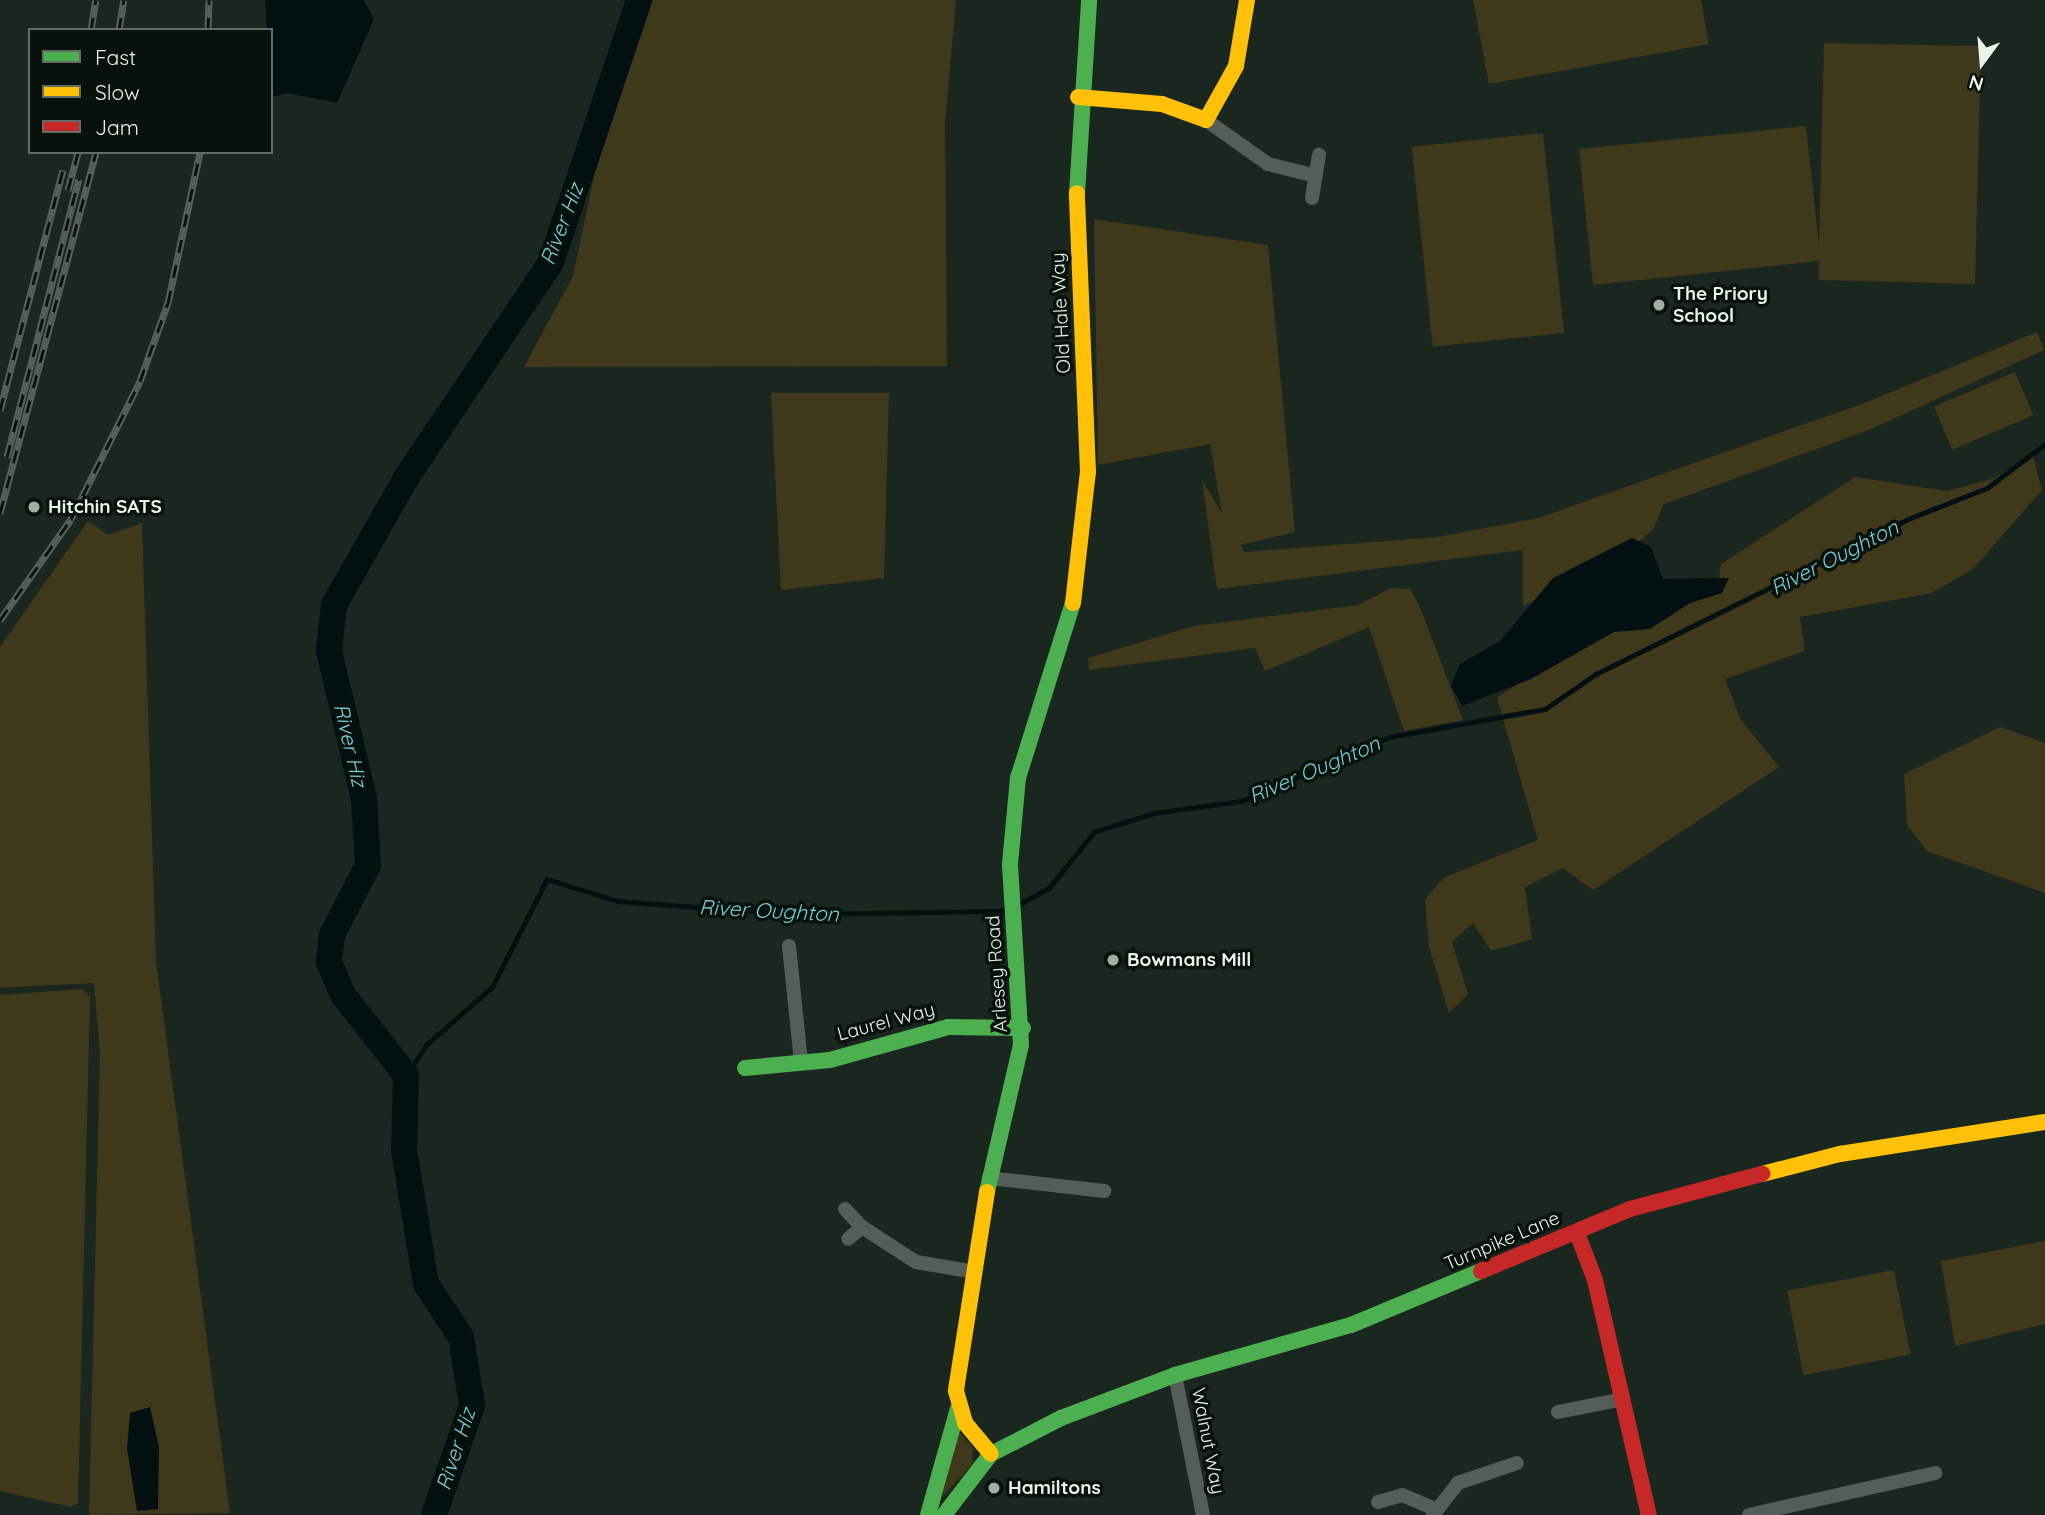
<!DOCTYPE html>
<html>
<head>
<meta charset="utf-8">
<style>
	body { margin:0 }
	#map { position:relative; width:2045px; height:1515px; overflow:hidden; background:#1a271e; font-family:Quicksand,sans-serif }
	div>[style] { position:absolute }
	.green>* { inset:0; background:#3f381a; transform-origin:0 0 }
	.water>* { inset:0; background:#031012 }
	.stream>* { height:4.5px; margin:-2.25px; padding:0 2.25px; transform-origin:2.25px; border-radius:2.25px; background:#031012 }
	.river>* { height:26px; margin:-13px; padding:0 13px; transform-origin:13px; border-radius:13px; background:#031012 }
	.street>* { height:14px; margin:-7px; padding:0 7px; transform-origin:7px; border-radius:7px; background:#545e57 }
	.fast>* { height:16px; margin:-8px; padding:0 8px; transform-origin:8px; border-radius:8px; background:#4caf50 }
	.slow>* { height:16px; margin:-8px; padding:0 8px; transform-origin:8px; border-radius:8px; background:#ffc107 }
	.jam>* { height:16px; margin:-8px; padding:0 8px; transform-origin:8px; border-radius:8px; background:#c62828 }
	.rail>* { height:7px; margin-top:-3.5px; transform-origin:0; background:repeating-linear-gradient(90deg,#08120b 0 13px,#56615a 0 26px); box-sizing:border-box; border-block:2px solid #56615a }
	.dots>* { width:19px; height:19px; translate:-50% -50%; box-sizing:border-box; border:4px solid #08120b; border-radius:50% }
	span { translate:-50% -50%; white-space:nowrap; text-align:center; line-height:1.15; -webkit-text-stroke:7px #08120b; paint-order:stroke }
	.poi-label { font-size:19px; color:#e6f5ea; font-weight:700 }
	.left { translate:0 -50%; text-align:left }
	.street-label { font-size:19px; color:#e6f5ea }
	.water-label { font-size:21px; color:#75cfe1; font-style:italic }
	.legend { position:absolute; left:28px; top:28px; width:245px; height:126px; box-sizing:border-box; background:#08120b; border:2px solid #616d64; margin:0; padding:9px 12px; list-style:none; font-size:21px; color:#e6f5ea }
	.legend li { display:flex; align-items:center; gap:14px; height:35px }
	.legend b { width:35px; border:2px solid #616d64 }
	.north { position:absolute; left:1947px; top:28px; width:70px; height:70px; -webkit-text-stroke:5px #08120b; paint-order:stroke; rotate:196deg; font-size:19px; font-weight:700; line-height:28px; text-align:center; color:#e6f5ea }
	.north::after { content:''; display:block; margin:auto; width:24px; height:32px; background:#e6f5ea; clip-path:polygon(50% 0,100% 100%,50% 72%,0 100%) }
</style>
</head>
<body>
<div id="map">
	<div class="green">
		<i style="clip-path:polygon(631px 0,956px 0,945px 123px,947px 366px,524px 367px,573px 276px)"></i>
		<i style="clip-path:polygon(1473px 0,1701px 0,1709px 44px,1489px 84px)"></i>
		<i style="clip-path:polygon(1824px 43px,1981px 46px,1975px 284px,1819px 280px,1819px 261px,1593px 285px,1579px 149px,1806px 126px,1819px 245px)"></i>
		<i style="left:1543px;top:133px;width:201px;height:132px;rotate:84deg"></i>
		<i style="clip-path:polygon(1094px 219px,1268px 245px,1295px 532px,1240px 545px,1244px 552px,1438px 537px,1538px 518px,1862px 404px,2037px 332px,2044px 350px,1869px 430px,1664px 504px,1653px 530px,1605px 570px,1523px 606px,1523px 550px,1217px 589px,1202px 480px,1222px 513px,1210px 444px,1098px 465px)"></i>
		<i style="left:2015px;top:372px;width:47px;height:88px;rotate:67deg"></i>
		<i style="clip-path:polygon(771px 393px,889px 393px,884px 578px,781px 590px)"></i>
		<i style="clip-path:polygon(2033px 456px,2042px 490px,1973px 569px,1932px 593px,1800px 617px,1805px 651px,1725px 679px,1741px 720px,1779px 767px,1593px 890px,1563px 868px,1525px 887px,1532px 939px,1491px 951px,1473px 923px,1452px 942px,1468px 994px,1449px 1013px,1429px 947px,1425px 900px,1443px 878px,1538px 840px,1497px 698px,1587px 635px,1718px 585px,1721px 564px,1855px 477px,1947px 491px,1992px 479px)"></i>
		<i style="clip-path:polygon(88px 521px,108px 535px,142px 523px,156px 961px,230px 1513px,89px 1515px,100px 1053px,94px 983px,0 988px,0 647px)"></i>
		<i style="clip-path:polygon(1391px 588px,1410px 589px,1419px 605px,1463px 720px,1404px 731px,1369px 627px,1265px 671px,1255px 648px,1089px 670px,1088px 658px,1194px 626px,1358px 605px)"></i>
		<i style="clip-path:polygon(2000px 727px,2045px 743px,2045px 893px,1927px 851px,1907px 825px,1904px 774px)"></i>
		<i style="clip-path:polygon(82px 989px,90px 997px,78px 1503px,71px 1507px,0 1491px,0 995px)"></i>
		<i style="clip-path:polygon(2045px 1241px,2045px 1324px,1955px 1346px,1941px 1261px)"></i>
		<i style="left:1894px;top:1270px;width:86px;height:109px;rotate:79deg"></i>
		<i style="clip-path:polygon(959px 1432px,973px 1448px,972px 1465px,942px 1497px)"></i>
	</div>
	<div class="water">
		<i style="clip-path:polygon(265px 0,364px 0,374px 19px,337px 103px,287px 93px,271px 97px)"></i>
		<i style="clip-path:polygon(1632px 538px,1651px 547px,1663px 579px,1729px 578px,1722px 593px,1690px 603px,1650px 629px,1614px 632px,1531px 679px,1462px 706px,1451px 685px,1460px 664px,1500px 641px,1553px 578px)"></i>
		<i style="clip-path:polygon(150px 1407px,159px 1447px,158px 1509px,137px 1511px,127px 1449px,130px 1413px)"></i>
	</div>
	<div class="stream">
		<i style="left:1018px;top:905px;width:35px;rotate:-29deg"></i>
		<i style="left:1049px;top:888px;width:72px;rotate:-51.2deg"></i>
		<i style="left:1094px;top:832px;width:63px;rotate:-17.6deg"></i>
		<i style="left:1154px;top:813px;width:89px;rotate:-7.8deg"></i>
		<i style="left:1242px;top:801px;width:160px;rotate:-23.5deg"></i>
		<i style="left:1389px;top:737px;width:158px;rotate:-10.2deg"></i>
		<i style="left:1545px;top:709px;width:62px;rotate:-34.5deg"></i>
		<i style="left:1596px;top:674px;width:348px;rotate:-26.4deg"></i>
		<i style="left:1908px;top:519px;width:85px;rotate:-21.4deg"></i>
		<i style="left:1987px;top:488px;width:73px;rotate:-37.2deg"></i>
		<i style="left:406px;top:1075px;width:36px;rotate:-56deg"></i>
		<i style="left:426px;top:1045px;width:88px;rotate:-41.3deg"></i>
		<i style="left:492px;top:987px;width:121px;rotate:-63deg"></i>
		<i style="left:547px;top:879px;width:73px;rotate:17.4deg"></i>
		<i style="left:617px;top:901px;width:94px;rotate:4.3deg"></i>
		<i style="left:711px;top:908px;width:96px;rotate:3.6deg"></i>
		<i style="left:807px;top:914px;width:200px;rotate:-0.9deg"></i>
	</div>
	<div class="river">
		<i style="left:434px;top:1515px;width:116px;rotate:-70.9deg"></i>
		<i style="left:472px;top:1405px;width:69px;rotate:-99.2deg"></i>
		<i style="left:461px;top:1337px;width:64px;rotate:-123.4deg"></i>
		<i style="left:426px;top:1284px;width:136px;rotate:-99.3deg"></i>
		<i style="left:404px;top:1150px;width:75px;rotate:-88.5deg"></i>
		<i style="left:406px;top:1075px;width:102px;rotate:-128.2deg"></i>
		<i style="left:343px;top:995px;width:36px;rotate:-113deg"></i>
		<i style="left:329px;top:962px;width:27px;rotate:-84deg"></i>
		<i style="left:332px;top:935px;width:79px;rotate:-62.8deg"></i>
		<i style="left:368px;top:865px;width:66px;rotate:-93.5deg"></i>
		<i style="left:364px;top:799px;width:152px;rotate:-103.3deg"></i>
		<i style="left:329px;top:651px;width:46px;rotate:-83.8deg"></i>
		<i style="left:334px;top:605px;width:146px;rotate:-60.4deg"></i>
		<i style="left:406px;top:478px;width:260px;rotate:-56.1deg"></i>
		<i style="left:551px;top:262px;width:276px;rotate:-71.4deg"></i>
	</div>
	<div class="street">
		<i style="left:1206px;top:120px;width:76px;rotate:35.4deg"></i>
		<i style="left:1268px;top:164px;width:49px;rotate:14deg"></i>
		<i style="left:1312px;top:198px;width:44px;rotate:-80.8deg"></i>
		<i style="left:789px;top:946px;width:118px;rotate:84.1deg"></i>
		<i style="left:989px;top:1178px;width:116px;rotate:6.4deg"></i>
		<i style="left:845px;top:1209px;width:25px;rotate:47deg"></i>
		<i style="left:862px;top:1227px;width:18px;rotate:139deg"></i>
		<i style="left:862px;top:1227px;width:64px;rotate:32.9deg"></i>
		<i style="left:916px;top:1262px;width:60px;rotate:9.6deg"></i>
		<i style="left:1175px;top:1375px;width:143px;rotate:78.7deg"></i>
		<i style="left:1558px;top:1412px;width:66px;rotate:-11.3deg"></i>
		<i style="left:1378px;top:1502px;width:25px;rotate:-16deg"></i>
		<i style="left:1402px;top:1495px;width:36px;rotate:23deg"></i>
		<i style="left:1433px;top:1515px;width:41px;rotate:-52deg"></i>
		<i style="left:1458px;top:1483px;width:62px;rotate:-18.7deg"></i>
		<i style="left:1749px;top:1515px;width:191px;rotate:-12.7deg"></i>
	</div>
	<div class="fast">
		<i style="left:1077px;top:193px;width:193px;rotate:-86.4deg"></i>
		<i style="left:745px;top:1068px;width:85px;rotate:-5.4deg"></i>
		<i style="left:830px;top:1060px;width:123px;rotate:-15.6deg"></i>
		<i style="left:948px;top:1027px;width:75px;rotate:0.8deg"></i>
		<i style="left:987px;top:1192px;width:151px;rotate:-77deg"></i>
		<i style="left:1021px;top:1045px;width:181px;rotate:-93.5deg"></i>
		<i style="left:1010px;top:864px;width:86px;rotate:-84.7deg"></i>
		<i style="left:1018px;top:778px;width:183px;rotate:-72.6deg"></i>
		<i style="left:928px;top:1515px;width:111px;rotate:-74.3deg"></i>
		<i style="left:944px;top:1515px;width:77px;rotate:-52.4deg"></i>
		<i style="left:991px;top:1454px;width:79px;rotate:-27.2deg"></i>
		<i style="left:1061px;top:1418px;width:122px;rotate:-20.7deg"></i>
		<i style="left:1175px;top:1375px;width:183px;rotate:-15.9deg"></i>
		<i style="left:1351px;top:1325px;width:141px;rotate:-22.6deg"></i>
	</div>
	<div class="slow">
		<i style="left:1078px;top:97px;width:84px;rotate:4.8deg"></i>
		<i style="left:1162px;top:104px;width:47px;rotate:20deg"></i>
		<i style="left:1206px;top:120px;width:62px;rotate:-60.9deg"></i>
		<i style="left:1236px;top:66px;width:67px;rotate:-80.5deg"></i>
		<i style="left:1073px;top:603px;width:132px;rotate:-83.5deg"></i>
		<i style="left:1088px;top:472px;width:279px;rotate:-92.3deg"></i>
		<i style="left:1762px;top:1174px;width:81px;rotate:-14.4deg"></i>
		<i style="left:1840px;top:1154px;width:207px;rotate:-8.9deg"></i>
		<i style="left:987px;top:1192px;width:201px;rotate:98.9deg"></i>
		<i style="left:956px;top:1391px;width:33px;rotate:74deg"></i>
		<i style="left:965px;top:1423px;width:40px;rotate:50deg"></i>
	</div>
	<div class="jam">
		<i style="left:1577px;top:1233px;width:50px;rotate:69deg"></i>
		<i style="left:1595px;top:1280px;width:241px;rotate:77.1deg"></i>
		<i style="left:1481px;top:1271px;width:161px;rotate:-22.6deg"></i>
		<i style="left:1630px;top:1209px;width:137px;rotate:-14.9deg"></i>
	</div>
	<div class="rail">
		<i style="left:91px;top:30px;width:30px;rotate:-81deg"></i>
		<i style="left:119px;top:30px;width:30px;rotate:-81deg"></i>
		<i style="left:208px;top:30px;width:30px;rotate:-88deg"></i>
		<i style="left:68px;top:190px;width:39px;rotate:-75deg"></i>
		<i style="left:0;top:410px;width:248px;rotate:-75.3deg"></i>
		<i style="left:7px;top:457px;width:287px;rotate:-75.5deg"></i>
		<i style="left:0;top:513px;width:374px;rotate:-75.1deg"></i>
		<i style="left:0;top:620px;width:123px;rotate:-54.9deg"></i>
		<i style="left:71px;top:519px;width:154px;rotate:-63.4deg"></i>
		<i style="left:140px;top:381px;width:83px;rotate:-70.3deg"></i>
		<i style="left:168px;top:303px;width:154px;rotate:-78deg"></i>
	</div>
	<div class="dots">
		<i style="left:1659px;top:305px;background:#9fada3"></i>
		<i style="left:34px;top:507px;background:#9fada3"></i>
		<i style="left:1113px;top:960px;background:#9fada3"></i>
		<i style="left:994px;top:1488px;background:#9fada3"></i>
	</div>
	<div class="poi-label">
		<span class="left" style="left:1673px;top:305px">The Priory<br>School</span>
		<span class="left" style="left:48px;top:507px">Hitchin SATS</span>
		<span class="left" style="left:1127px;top:960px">Bowmans Mill</span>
		<span class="left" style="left:1008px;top:1488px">Hamiltons</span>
	</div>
	<div class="street-label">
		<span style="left:1061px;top:313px;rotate:-93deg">Old Hale Way</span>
		<span style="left:997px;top:974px;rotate:-94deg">Arlesey Road</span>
		<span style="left:886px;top:1022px;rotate:-15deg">Laurel Way</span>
		<span style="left:1502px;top:1241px;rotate:-23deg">Turnpike Lane</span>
		<span style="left:1208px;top:1441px;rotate:79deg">Walnut Way</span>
	</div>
	<div class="water-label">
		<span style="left:561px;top:224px;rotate:-69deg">River Hiz</span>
		<span style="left:1834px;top:557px;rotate:-27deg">River Oughton</span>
		<span style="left:351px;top:745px;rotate:77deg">River Hiz</span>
		<span style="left:1314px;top:769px;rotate:-23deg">River Oughton</span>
		<span style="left:769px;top:910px;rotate:3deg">River Oughton</span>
		<span style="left:455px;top:1449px;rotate:-72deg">River Hiz</span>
	</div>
	<ul class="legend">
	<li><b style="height:9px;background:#4caf50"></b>Fast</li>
	<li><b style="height:9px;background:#ffc107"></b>Slow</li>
	<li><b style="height:9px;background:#c62828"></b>Jam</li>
	</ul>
	<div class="north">N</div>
</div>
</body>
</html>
